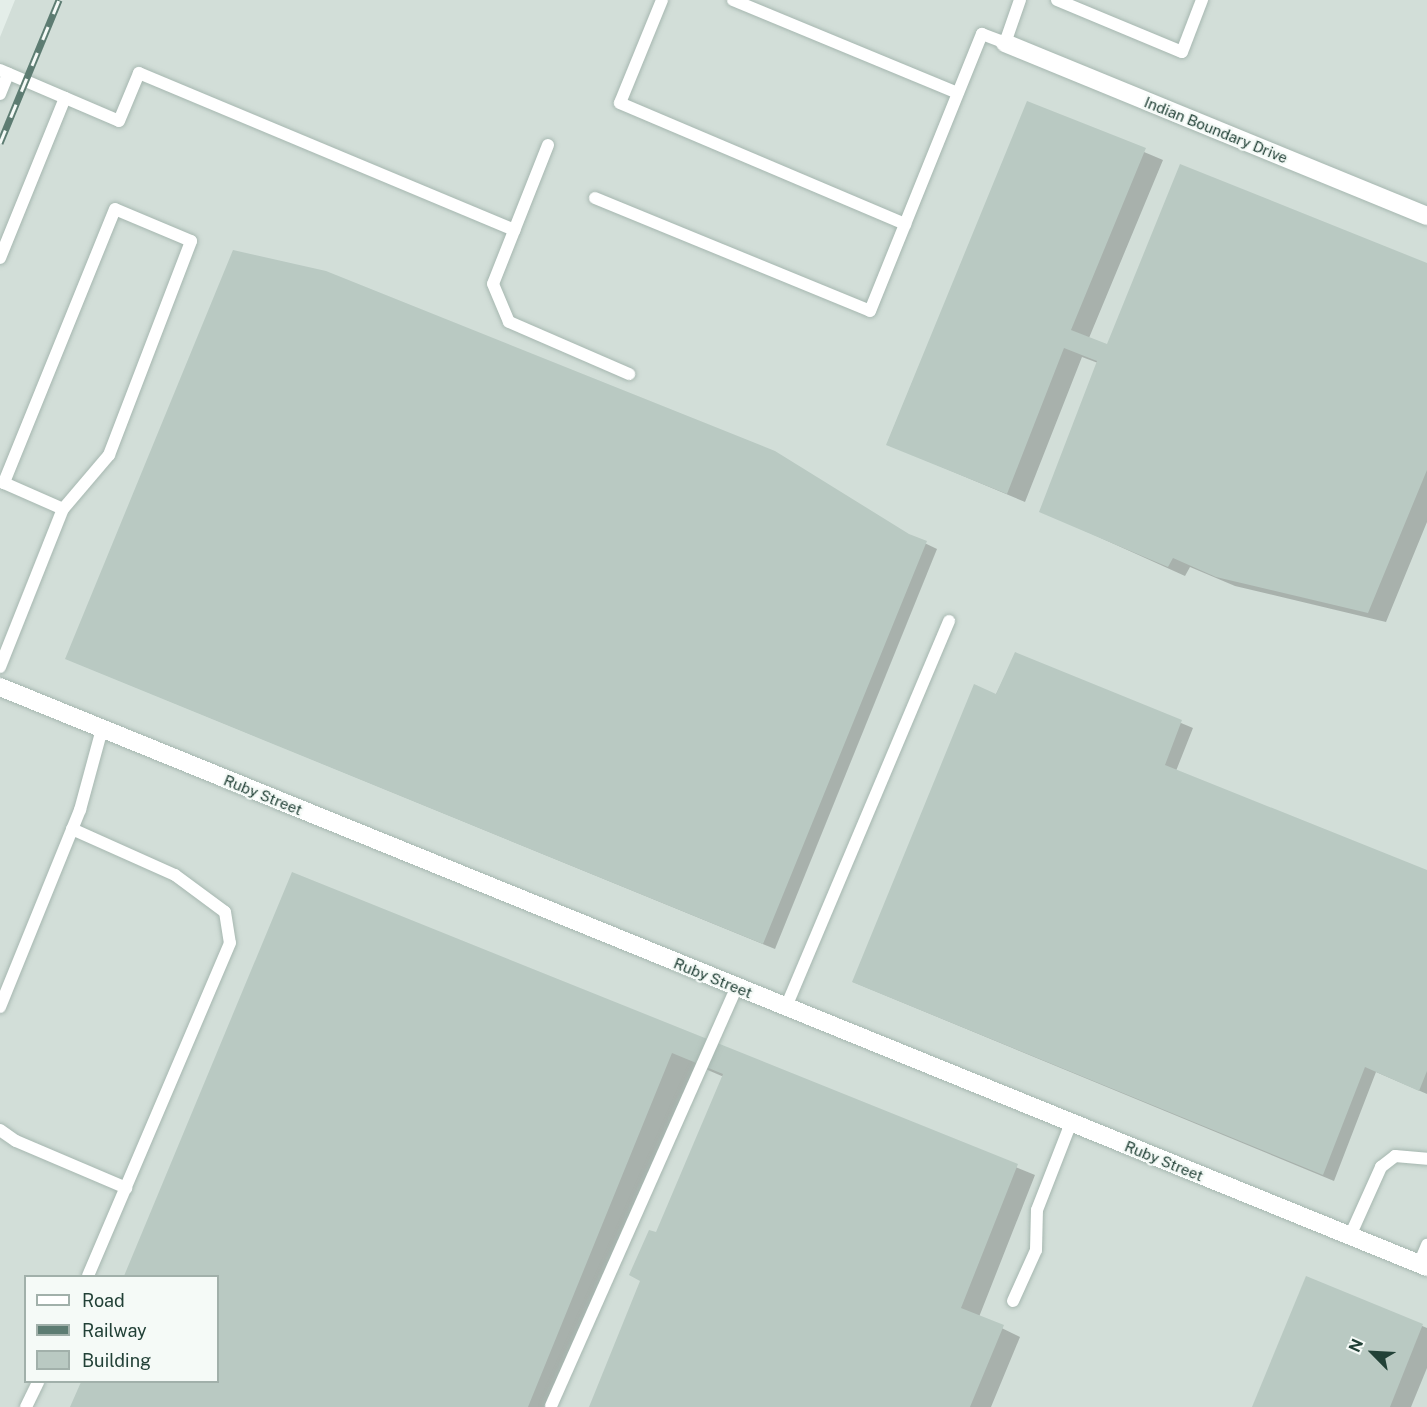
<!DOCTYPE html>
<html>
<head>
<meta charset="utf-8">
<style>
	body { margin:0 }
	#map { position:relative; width:1427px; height:1407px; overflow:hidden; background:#e4eee9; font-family:"Public Sans",sans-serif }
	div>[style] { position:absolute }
	.built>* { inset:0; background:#d2ded8 }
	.shadow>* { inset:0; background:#0003 }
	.building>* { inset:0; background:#b9c9c2 }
	.roads { filter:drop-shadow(0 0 2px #a6b7b0) drop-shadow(0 0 2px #a6b7b0) }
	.lane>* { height:12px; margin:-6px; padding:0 6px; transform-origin:6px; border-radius:6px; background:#fff }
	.street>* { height:18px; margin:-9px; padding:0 9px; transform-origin:9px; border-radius:9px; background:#fff }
	.rail>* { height:7px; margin-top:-3.5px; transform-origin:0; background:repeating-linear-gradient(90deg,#f5faf7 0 14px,#5d7c72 0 28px); box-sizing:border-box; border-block:2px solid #5d7c72 }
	span { translate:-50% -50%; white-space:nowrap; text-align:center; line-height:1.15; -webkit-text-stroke:4.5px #f5faf7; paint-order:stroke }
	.street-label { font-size:15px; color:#224137 }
	.legend { position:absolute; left:24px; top:1275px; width:195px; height:108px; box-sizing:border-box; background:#f5faf7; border:2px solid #a1b0aa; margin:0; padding:8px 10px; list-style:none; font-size:18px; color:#224137 }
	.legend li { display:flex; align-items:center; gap:12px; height:30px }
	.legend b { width:30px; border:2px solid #a1b0aa }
	.north { position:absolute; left:1343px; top:1323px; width:60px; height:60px; -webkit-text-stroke:4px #f5faf7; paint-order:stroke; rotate:294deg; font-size:16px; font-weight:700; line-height:24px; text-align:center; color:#224137 }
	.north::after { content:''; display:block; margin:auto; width:21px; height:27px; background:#224137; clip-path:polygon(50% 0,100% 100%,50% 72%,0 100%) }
</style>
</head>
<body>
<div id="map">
	<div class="built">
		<i style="clip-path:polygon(evenodd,15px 0,1427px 0,1427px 1407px,0 1407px,0 37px,15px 0,26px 1276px,218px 1276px,218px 1382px,26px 1382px,26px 1276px)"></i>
	</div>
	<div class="shadow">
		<i style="clip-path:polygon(1028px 103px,1163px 160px,1089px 338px,1108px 346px,1427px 264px,1427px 522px,1386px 622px,1235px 586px,1190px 567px,1185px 576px,1041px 511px,1098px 363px,1082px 357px,1025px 502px,887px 444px)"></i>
		<i style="clip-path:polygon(910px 536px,937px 549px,775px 949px,67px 659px)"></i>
		<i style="clip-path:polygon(1016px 654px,1193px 728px,1176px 771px,1427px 872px,1427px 1094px,1376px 1072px,1334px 1181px,853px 982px)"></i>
		<i style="clip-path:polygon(293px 874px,1035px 1175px,979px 1317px,1020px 1337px,991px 1407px,591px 1407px,724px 1077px,696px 1065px,556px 1407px,72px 1407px,82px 1382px,218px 1382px,218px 1276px,126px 1276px)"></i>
		<i style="clip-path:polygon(1307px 1278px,1427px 1328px,1427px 1368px,1411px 1407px,1254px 1407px)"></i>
	</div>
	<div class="building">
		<i style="clip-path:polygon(1027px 101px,1146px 148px,1071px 330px,1107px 344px,1180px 164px,1427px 263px,1427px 470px,1368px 613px,1216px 577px,1173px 558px,1168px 567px,1039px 512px,1097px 361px,1064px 348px,1007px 494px,886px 445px)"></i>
		<i style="clip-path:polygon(233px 250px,326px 271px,775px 451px,909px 534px,927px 541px,763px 944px,65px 659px)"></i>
		<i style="clip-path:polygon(1015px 652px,1182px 720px,1165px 765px,1427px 870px,1427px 1071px,1419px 1091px,1365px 1067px,1323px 1175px,852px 982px,974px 684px,996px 694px)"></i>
		<i style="clip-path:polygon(292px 872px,1018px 1164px,961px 1308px,1004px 1325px,970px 1407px,589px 1407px,640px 1281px,629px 1275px,649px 1230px,656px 1232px,723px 1074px,672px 1053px,528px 1407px,70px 1407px,81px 1382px,218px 1382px,218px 1276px,124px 1276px)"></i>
		<i style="clip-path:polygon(1306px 1276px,1423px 1324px,1390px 1407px,1252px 1407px)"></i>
	</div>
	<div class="roads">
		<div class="lane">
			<i style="left:662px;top:0;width:111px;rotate:112.2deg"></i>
			<i style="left:620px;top:103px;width:310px;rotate:23deg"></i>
			<i style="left:733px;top:0;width:243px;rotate:22.5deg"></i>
			<i style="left:1057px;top:0;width:135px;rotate:22.6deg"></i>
			<i style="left:1182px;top:52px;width:56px;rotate:-69deg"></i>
			<i style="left:0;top:70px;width:129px;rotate:23.2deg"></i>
			<i style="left:119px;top:121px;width:52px;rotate:-67.4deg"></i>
			<i style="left:139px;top:73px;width:407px;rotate:22.7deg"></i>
			<i style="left:0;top:94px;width:22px;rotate:-68deg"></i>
			<i style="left:548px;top:145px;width:149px;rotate:111.6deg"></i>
			<i style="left:493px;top:284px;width:41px;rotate:67.2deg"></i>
			<i style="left:509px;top:322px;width:131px;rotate:23.4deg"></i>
			<i style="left:595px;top:198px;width:297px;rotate:22.3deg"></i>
			<i style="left:870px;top:311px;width:299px;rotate:-68deg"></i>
			<i style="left:982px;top:34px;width:25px;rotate:21deg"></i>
			<i style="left:1005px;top:43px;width:46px;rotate:-70.8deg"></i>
			<i style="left:0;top:258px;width:173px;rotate:-67.9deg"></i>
			<i style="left:0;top:667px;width:170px;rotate:-68.3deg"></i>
			<i style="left:63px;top:509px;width:71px;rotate:-49.6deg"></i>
			<i style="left:109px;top:455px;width:229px;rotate:-69deg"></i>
			<i style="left:191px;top:241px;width:82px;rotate:-157.2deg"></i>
			<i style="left:115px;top:209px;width:296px;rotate:112.1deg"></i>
			<i style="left:4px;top:483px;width:64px;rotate:23.8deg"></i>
			<i style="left:72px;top:829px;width:113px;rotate:24.1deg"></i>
			<i style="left:175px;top:875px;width:62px;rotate:36.5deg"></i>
			<i style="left:225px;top:912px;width:31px;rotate:81deg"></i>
			<i style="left:230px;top:943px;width:362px;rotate:113.1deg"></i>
			<i style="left:0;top:1007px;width:213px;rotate:-67.9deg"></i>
			<i style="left:80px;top:810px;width:84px;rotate:-74.8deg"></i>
			<i style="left:786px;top:1007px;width:419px;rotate:-67.1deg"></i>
			<i style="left:0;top:1130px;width:19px;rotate:35deg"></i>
			<i style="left:16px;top:1141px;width:120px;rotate:23.1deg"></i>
			<i style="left:1350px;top:1236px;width:76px;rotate:-65.8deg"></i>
			<i style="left:1381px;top:1167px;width:18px;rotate:-38deg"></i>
			<i style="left:1395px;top:1156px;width:32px;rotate:5deg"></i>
			<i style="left:1419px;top:1264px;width:21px;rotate:-67deg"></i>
			<i style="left:1013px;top:1301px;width:56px;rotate:-65.7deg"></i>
			<i style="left:1036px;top:1250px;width:40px;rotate:-88.6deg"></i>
			<i style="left:1037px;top:1210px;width:93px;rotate:-68.7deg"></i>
			<i style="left:551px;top:1406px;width:458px;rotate:-66.1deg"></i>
			<i style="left:26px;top:1407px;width:28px;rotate:-64deg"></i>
		</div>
		<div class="street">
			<i style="left:1005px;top:43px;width:456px;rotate:22.3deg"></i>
			<i style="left:0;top:687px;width:1540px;rotate:22.12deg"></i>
		</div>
	</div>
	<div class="rail">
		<i style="left:0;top:143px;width:155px;rotate:-67.6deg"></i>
	</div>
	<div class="street-label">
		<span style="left:1216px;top:130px;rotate:22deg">Indian Boundary Drive</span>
		<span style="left:263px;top:795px;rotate:22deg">Ruby Street</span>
		<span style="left:713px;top:978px;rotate:22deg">Ruby Street</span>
		<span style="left:1164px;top:1161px;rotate:22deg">Ruby Street</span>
	</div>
	<ul class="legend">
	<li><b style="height:8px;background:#fff"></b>Road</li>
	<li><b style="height:8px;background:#5d7c72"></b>Railway</li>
	<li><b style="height:16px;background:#b9c9c2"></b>Building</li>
	</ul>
	<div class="north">N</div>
</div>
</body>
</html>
